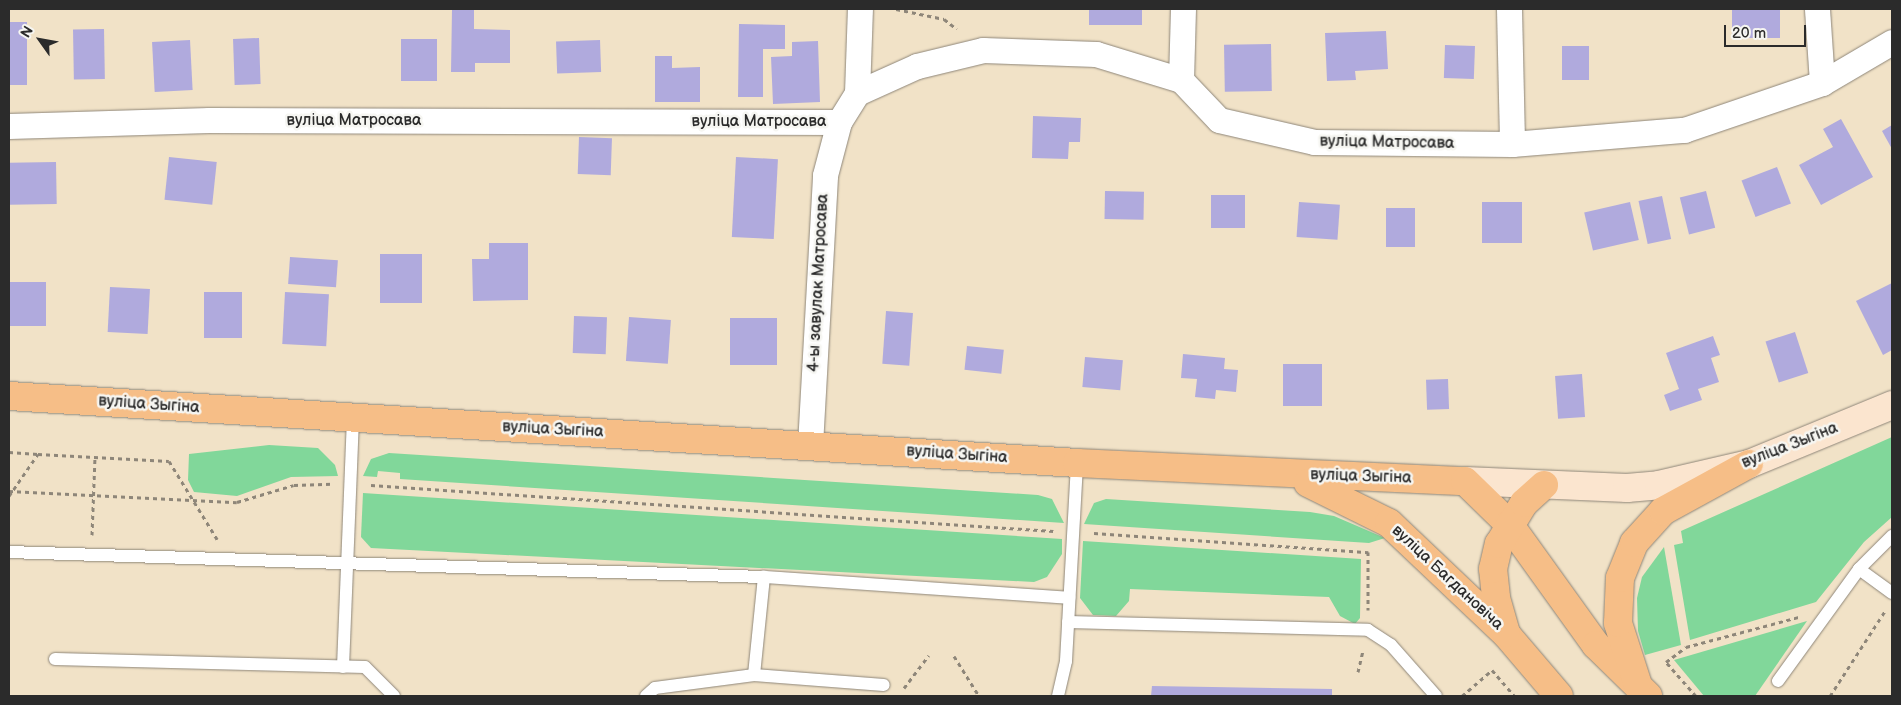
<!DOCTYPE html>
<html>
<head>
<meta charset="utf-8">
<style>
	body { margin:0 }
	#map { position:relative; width:1901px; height:705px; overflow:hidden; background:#f1e2c7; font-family:"Balsamiq Sans",sans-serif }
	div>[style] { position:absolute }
	.green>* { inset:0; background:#81d79a }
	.building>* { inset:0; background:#b0aadd; transform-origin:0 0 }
	.path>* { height:3px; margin-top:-1.5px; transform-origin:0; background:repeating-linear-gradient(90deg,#8e8679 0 4px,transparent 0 8px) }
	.roads { filter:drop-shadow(0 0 1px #8e8679) drop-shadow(0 0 1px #8e8679) }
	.service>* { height:12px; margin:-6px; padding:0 6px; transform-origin:6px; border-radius:6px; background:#fff }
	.minor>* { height:25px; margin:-12.5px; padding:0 12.5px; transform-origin:12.5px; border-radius:12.5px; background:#fff }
	.secondary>* { height:28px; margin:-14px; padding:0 14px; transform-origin:14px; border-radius:14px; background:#fbe5cf }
	.primary>* { height:28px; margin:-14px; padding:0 14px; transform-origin:14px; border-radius:14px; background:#f6be87 }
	span { translate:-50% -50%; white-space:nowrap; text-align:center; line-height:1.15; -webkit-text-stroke:5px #f6f6f2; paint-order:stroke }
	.street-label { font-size:16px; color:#2b2b2b }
	.frame { position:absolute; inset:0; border:10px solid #2b2b2b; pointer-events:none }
	.north { position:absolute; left:15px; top:15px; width:50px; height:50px; -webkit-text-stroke:4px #f6f6f2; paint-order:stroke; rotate:302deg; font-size:14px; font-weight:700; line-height:20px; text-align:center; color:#2b2b2b }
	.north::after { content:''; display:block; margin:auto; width:18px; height:22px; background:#2b2b2b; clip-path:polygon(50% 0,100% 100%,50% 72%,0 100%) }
	.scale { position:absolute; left:1724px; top:25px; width:82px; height:22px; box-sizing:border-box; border:2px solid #2b2b2b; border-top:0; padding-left:6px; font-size:15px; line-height:18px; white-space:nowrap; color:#2b2b2b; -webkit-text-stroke:4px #f6f6f2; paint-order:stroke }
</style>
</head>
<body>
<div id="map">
	<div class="green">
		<i style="clip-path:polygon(1892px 437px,1892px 517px,1864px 542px,1816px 602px,1690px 640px,1674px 545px,1683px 543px,1681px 531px)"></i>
		<i style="clip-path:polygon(269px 445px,318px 448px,335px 465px,338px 476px,291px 477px,237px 496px,194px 492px,188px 480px,189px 454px)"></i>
		<i style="clip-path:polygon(389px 453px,1038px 495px,1052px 499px,1064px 523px,400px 479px,400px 473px,378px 471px,377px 477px,363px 476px,371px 459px)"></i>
		<i style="clip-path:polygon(363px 493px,1062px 539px,1062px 554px,1047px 577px,1034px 582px,371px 548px,361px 537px)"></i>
		<i style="clip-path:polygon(1106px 499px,1310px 512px,1334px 516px,1385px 538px,1369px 543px,1084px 524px,1094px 503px)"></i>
		<i style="clip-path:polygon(1083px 541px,1361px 559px,1360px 618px,1355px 624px,1340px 616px,1329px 597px,1130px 589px,1129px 601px,1116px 616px,1093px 615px,1080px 598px)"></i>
		<i style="clip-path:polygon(1664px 547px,1681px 645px,1645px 655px,1638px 631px,1637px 598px,1642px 577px)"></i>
		<i style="clip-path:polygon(1807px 621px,1755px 696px,1704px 696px,1674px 660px)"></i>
	</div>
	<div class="building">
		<i style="clip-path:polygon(452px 9px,474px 9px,474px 29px,510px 30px,510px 63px,475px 63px,475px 72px,451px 72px)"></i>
		<i style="left:1089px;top:9px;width:53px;height:16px"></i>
		<i style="left:1732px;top:9px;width:48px;height:29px"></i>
		<i style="left:9px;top:22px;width:18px;height:63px"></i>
		<i style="clip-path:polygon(739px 24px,785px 25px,785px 49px,763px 49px,763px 97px,738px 97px)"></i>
		<i style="left:104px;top:29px;width:50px;height:31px;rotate:89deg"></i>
		<i style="clip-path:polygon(1386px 31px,1388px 69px,1355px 71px,1356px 80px,1327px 81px,1325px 33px)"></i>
		<i style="left:259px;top:38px;width:46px;height:26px;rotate:88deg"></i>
		<i style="left:401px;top:39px;width:36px;height:42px"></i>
		<i style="left:190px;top:40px;width:50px;height:38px;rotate:87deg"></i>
		<i style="left:600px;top:40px;width:32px;height:44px;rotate:88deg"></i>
		<i style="clip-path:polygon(818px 41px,820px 102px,773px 104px,771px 57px,792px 56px,792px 42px)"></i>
		<i style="left:1271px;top:44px;width:47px;height:47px;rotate:89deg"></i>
		<i style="left:1445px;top:45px;width:30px;height:33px;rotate:2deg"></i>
		<i style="left:1562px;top:46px;width:27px;height:34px"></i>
		<i style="clip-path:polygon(655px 56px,672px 56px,672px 68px,700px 67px,700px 102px,655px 102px)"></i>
		<i style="clip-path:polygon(1033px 116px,1081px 118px,1080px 142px,1069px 142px,1068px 159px,1032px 158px)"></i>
		<i style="clip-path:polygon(1841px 119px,1873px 177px,1821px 205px,1799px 165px,1833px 147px,1823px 129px)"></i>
		<i style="clip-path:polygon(1892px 125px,1892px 149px,1882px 131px)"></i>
		<i style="left:579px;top:137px;width:33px;height:37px;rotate:2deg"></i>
		<i style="left:169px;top:157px;width:48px;height:43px;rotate:6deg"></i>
		<i style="left:736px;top:157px;width:42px;height:80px;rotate:3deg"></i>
		<i style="left:56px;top:162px;width:42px;height:47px;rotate:89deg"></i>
		<i style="left:1777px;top:167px;width:39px;height:38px;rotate:69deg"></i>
		<i style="left:1105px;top:191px;width:39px;height:28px;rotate:1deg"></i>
		<i style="left:1706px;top:191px;width:38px;height:27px;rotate:76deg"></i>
		<i style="left:1211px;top:195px;width:34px;height:33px"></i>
		<i style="left:1662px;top:196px;width:44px;height:24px;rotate:78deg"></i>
		<i style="left:1299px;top:202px;width:41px;height:35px;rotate:4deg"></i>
		<i style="left:1482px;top:202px;width:40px;height:41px"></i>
		<i style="left:1630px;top:202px;width:39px;height:47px;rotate:77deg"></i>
		<i style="left:1386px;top:208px;width:29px;height:39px"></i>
		<i style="clip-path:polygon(489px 243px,528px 243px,528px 300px,473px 301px,472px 259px,489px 259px)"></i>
		<i style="left:380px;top:254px;width:42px;height:49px"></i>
		<i style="left:290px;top:257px;width:48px;height:27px;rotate:4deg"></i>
		<i style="left:9px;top:282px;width:37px;height:44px"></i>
		<i style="clip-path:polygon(1892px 283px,1892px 350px,1883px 355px,1856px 301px)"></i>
		<i style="left:110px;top:287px;width:40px;height:45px;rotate:3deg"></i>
		<i style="left:204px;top:292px;width:38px;height:46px"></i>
		<i style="left:285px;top:292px;width:44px;height:52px;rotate:3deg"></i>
		<i style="left:886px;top:311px;width:27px;height:53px;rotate:4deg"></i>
		<i style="left:574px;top:316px;width:33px;height:37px;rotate:2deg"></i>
		<i style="left:629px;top:317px;width:42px;height:44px;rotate:4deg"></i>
		<i style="left:730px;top:318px;width:47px;height:47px"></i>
		<i style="left:1795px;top:332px;width:43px;height:31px;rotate:72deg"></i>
		<i style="clip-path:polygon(1713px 336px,1720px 355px,1711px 358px,1719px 382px,1698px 389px,1702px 400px,1670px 411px,1664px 395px,1679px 389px,1666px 353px)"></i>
		<i style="left:967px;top:346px;width:37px;height:24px;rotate:6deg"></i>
		<i style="clip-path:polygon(1183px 354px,1225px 358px,1224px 369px,1238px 370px,1236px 392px,1216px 390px,1215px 399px,1195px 397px,1197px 379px,1181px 378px)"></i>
		<i style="left:1085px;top:357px;width:38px;height:30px;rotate:5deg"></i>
		<i style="left:1283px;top:364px;width:39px;height:42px"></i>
		<i style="left:1582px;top:374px;width:43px;height:27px;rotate:86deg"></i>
		<i style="left:1448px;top:379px;width:30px;height:22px;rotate:88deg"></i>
		<i style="clip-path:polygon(1152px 686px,1332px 689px,1332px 696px,1151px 696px)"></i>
	</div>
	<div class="path">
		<i style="left:896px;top:9px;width:49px;rotate:11.8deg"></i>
		<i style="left:944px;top:19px;width:16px;rotate:38deg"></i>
		<i style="left:9px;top:452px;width:29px;rotate:4deg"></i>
		<i style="left:371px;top:485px;width:684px;rotate:3.86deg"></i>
		<i style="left:9px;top:491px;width:228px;rotate:2.8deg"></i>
		<i style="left:237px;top:502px;width:59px;rotate:-16.6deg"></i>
		<i style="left:294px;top:485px;width:38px;rotate:-2deg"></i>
		<i style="left:9px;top:496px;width:51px;rotate:-55.4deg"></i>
		<i style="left:38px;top:454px;width:131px;rotate:3.1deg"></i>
		<i style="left:169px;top:461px;width:92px;rotate:58.4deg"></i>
		<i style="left:1094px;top:533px;width:275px;rotate:4deg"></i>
		<i style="left:1368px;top:552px;width:58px;rotate:90deg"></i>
		<i style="left:92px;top:535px;width:78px;rotate:-87.8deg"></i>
		<i style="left:954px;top:656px;width:47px;rotate:58deg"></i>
		<i style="left:1358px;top:672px;width:22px;rotate:-77deg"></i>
		<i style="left:904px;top:688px;width:41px;rotate:-52.9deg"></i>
		<i style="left:1462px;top:696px;width:40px;rotate:-41deg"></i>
		<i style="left:1492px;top:670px;width:35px;rotate:49deg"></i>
		<i style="left:1696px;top:696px;width:45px;rotate:-131.4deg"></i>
		<i style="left:1666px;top:662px;width:25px;rotate:-37deg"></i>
		<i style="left:1686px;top:647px;width:117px;rotate:-14.9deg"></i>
		<i style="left:1830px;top:696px;width:101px;rotate:-57.1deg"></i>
	</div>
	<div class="roads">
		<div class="service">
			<i style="left:9px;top:552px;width:755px;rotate:1.9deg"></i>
			<i style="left:764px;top:577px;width:306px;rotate:3.9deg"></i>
			<i style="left:1859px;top:569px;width:47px;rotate:-45deg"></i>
			<i style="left:1068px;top:622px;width:300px;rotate:1.5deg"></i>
			<i style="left:1368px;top:630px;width:27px;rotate:33deg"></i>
			<i style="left:1391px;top:645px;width:68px;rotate:48.6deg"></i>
			<i style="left:55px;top:659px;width:310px;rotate:1.5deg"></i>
			<i style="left:365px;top:667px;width:41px;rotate:45deg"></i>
			<i style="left:343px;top:667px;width:249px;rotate:-87.7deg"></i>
			<i style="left:754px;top:675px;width:99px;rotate:-84.2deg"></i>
			<i style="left:1778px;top:681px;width:138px;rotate:-54.1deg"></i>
			<i style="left:1859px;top:569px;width:41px;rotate:36deg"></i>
			<i style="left:646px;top:696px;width:12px;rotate:-42deg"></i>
			<i style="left:655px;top:688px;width:100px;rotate:-7.5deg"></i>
			<i style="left:754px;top:675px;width:130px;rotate:4.4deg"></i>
			<i style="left:1058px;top:696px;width:36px;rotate:-77deg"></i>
			<i style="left:1066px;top:661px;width:198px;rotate:-86.8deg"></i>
		</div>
		<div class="minor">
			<i style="left:1509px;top:9px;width:135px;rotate:88.7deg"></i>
			<i style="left:1817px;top:9px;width:74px;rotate:86.1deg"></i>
			<i style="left:1181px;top:80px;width:71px;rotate:-88.4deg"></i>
			<i style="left:857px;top:93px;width:84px;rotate:-88deg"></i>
			<i style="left:9px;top:126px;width:200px;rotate:-1.7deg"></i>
			<i style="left:209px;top:120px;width:630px;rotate:0.18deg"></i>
			<i style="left:839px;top:122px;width:34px;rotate:-58deg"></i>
			<i style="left:857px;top:93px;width:66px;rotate:-24.2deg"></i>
			<i style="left:917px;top:66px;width:68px;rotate:-13.6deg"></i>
			<i style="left:983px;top:50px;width:113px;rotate:2deg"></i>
			<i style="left:1096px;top:54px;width:89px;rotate:17deg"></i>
			<i style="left:1181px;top:80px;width:55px;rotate:46.5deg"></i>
			<i style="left:1219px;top:120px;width:98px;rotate:13deg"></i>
			<i style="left:1314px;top:142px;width:198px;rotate:0.6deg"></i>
			<i style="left:1512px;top:144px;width:173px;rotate:-4.7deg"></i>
			<i style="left:1684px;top:130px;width:146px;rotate:-18.8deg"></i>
			<i style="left:1822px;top:83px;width:81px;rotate:-30.4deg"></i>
			<i style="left:810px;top:445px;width:270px;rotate:-86.8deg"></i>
			<i style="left:825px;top:175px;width:55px;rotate:-75.2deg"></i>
		</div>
		<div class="secondary">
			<i style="left:1465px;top:481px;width:162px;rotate:2.5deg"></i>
			<i style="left:1627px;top:488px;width:32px;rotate:-5deg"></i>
			<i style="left:1659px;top:485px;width:92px;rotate:-13.1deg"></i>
			<i style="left:1749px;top:464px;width:155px;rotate:-22.4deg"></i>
		</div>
		<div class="primary">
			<i style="left:9px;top:396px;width:1070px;rotate:3.59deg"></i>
			<i style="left:1077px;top:463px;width:388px;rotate:2.7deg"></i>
			<i style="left:1465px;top:481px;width:62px;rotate:44.3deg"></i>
			<i style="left:1509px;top:524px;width:149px;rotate:54.3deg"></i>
			<i style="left:1596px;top:645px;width:73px;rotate:44.4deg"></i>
			<i style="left:1308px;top:483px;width:90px;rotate:26.3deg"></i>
			<i style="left:1389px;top:523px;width:163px;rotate:43.5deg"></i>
			<i style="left:1507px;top:635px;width:80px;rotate:49.6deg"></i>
			<i style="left:1506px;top:633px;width:37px;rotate:-106deg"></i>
			<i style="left:1496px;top:597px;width:28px;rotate:-96deg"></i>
			<i style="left:1493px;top:569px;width:26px;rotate:-77deg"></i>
			<i style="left:1499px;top:544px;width:48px;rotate:-58.6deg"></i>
			<i style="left:1524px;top:503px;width:27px;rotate:-42deg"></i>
			<i style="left:1637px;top:682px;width:62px;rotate:-107.9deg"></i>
			<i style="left:1618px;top:623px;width:45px;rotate:-87.5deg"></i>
			<i style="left:1620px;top:578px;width:38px;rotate:-68deg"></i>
			<i style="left:1634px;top:543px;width:43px;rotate:-47.8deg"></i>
			<i style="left:1663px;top:511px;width:98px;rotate:-28.7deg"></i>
		</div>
	</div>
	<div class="street-label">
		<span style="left:354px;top:121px">вуліца Матросава</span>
		<span style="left:759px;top:122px">вуліца Матросава</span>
		<span style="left:1387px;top:143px;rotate:1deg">вуліца Матросава</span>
		<span style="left:819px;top:283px;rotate:-87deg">4-ы завулак Матросава</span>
		<span style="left:149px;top:405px;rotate:4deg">вуліца Зыгіна</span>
		<span style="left:553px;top:430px;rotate:3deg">вуліца Зыгіна</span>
		<span style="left:1790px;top:446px;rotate:-21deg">вуліца Зыгіна</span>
		<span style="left:957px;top:455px;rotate:4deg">вуліца Зыгіна</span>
		<span style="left:1361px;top:477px;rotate:2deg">вуліца Зыгіна</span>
		<span style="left:1447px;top:578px;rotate:43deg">вуліца Багдановіча</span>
	</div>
	<div class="frame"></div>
	<div class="north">N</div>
	<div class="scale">20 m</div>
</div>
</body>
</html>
